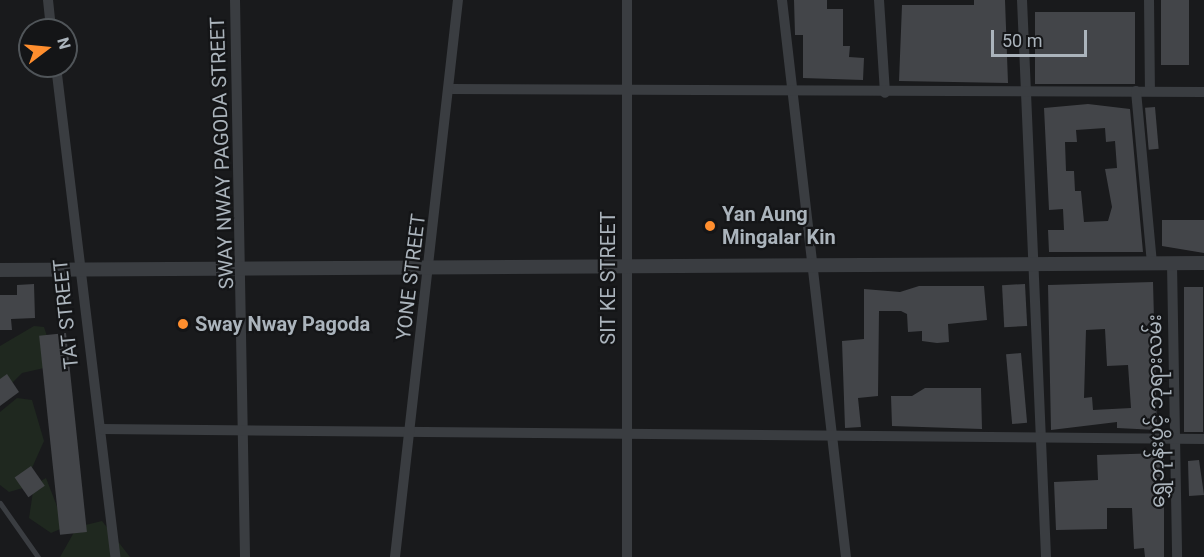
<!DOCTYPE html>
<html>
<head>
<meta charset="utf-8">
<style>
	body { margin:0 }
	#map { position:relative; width:1204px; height:557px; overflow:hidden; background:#191a1c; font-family:Roboto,"Noto Sans Myanmar",sans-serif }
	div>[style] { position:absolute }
	.green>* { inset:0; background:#1f281f }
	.building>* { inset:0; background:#434549; transform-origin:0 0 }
	.service>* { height:5px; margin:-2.5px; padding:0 2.5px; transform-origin:2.5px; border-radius:2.5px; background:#3a3d41 }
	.minor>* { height:10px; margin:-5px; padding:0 5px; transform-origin:5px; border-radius:5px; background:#3a3d41 }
	.tertiary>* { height:14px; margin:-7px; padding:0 7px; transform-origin:7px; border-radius:7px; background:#3a3d41 }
	.dots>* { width:16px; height:16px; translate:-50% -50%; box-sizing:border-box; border:3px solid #141517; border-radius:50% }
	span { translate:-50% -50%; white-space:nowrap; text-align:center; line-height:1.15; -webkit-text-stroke:4.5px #141517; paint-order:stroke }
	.street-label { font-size:20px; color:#abb4bc }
	.poi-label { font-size:20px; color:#abb4bc; font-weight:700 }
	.left { translate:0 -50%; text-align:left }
	.north { position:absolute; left:18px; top:18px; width:60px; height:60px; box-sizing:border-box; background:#141517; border:2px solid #505559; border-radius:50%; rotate:74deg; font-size:16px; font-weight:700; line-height:24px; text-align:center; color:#abb4bc }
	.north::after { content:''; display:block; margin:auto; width:21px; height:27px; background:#ff8e2e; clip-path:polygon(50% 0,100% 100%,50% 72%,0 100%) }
	.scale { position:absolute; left:991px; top:30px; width:96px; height:27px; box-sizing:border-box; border:3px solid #abb4bc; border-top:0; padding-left:8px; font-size:18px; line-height:21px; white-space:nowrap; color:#abb4bc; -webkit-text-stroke:4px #141517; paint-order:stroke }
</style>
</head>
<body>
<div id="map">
	<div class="green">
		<i style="clip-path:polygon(34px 326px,44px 327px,49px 342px,44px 368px,22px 373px,0 395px,0 346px)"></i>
		<i style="clip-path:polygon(17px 398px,32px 400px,44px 441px,23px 488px,9px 492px,0 485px,0 412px)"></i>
		<i style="clip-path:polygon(46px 478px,65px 527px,51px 533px,29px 518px,34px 485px)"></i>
		<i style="clip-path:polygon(102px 521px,130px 557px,60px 557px,77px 527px)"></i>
	</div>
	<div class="building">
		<i style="clip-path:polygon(794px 0,827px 0,827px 9px,843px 9px,843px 46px,850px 46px,849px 57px,864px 58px,863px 80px,803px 78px,803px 35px,795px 35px)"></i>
		<i style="clip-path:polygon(974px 0,1005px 0,1008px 83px,899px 81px,902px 5px,974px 5px)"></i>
		<i style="left:1161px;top:0;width:28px;height:65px"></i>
		<i style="left:1035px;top:12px;width:100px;height:72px"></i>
		<i style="clip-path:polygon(evenodd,1088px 104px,1130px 109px,1143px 252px,1049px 252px,1048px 230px,1064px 230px,1063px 209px,1049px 210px,1044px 108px,1088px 104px,1105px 128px,1106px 142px,1115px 141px,1117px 168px,1105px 169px,1112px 207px,1108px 221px,1084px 222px,1081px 191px,1075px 191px,1074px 171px,1066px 171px,1065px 142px,1077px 142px,1076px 130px,1105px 128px)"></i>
		<i style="left:1155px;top:107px;width:42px;height:10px;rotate:85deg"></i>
		<i style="clip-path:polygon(1162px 220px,1204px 220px,1204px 253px,1162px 246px)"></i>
		<i style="clip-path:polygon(evenodd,1153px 282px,1157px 430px,1117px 428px,1117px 422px,1051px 430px,1048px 285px,1153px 282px,1105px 329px,1107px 366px,1128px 365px,1131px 408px,1093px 410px,1092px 397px,1084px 398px,1086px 330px,1105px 329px)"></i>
		<i style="clip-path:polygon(34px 284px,35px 318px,11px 319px,12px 330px,0 330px,0 295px,17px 295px,17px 285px)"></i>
		<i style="left:1025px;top:284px;width:42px;height:23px;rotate:87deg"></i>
		<i style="clip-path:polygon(919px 286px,984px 286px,987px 320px,948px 324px,949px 342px,937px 343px,922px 341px,922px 331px,908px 332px,907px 314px,901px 311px,879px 311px,878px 396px,858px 398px,861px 427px,845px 428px,842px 341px,864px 339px,864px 289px,900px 292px)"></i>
		<i style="left:1203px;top:287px;width:145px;height:19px;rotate:90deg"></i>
		<i style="left:66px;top:333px;width:200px;height:27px;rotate:84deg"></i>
		<i style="left:1021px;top:353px;width:70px;height:15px;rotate:85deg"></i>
		<i style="clip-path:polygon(7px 374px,19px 392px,0 406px,0 379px)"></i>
		<i style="clip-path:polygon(925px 388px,981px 388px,982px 429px,892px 426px,891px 396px,912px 396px)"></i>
		<i style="clip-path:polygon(1164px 453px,1164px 557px,1145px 557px,1144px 548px,1134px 549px,1132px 508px,1107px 508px,1107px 529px,1056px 530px,1054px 482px,1098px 480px,1097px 455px)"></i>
		<i style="clip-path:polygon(1199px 460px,1204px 495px,1189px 496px,1188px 461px)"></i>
		<i style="left:31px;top:466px;width:24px;height:20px;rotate:55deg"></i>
	</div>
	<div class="service">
		<i style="left:0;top:503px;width:66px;rotate:54.9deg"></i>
	</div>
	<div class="minor">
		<i style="left:48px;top:0;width:30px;rotate:84deg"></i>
		<i style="left:235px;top:0;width:557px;rotate:88.97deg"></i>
		<i style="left:782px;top:0;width:561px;rotate:83.45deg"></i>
		<i style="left:879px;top:0;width:93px;rotate:86.3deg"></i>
		<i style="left:1022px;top:0;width:558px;rotate:87.53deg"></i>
		<i style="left:1149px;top:0;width:91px;rotate:89.4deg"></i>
		<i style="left:56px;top:66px;width:495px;rotate:83.1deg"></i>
		<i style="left:450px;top:89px;width:754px;rotate:0.23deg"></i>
		<i style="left:1136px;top:91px;width:174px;rotate:84.7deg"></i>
		<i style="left:1172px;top:264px;width:293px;rotate:89deg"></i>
		<i style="left:101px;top:429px;width:1103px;rotate:0.52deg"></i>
		<i style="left:395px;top:557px;width:561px;rotate:-83.55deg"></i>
		<i style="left:627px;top:557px;width:557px;rotate:-90deg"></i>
	</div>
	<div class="tertiary">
		<i style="left:0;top:270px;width:1204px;rotate:-0.33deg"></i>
	</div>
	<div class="dots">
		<i style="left:710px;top:226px;background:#ff8e2e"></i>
		<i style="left:183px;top:324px;background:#ff8e2e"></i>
	</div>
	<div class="street-label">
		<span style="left:222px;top:153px;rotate:-92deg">SWAY NWAY PAGODA STREET</span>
		<span style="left:411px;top:277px;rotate:-83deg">YONE STREET</span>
		<span style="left:608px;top:278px;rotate:-90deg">SIT KE STREET</span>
		<span style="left:66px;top:314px;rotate:-96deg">TAT STREET</span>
		<span style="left:1156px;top:411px;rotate:-91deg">ရွှေဘုန်းပွင့် ဘုရားလမ်း</span>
	</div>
	<div class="poi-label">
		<span class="left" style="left:722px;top:226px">Yan Aung<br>Mingalar Kin</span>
		<span class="left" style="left:195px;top:324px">Sway Nway Pagoda</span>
	</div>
	<div class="north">N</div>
	<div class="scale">50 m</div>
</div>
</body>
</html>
